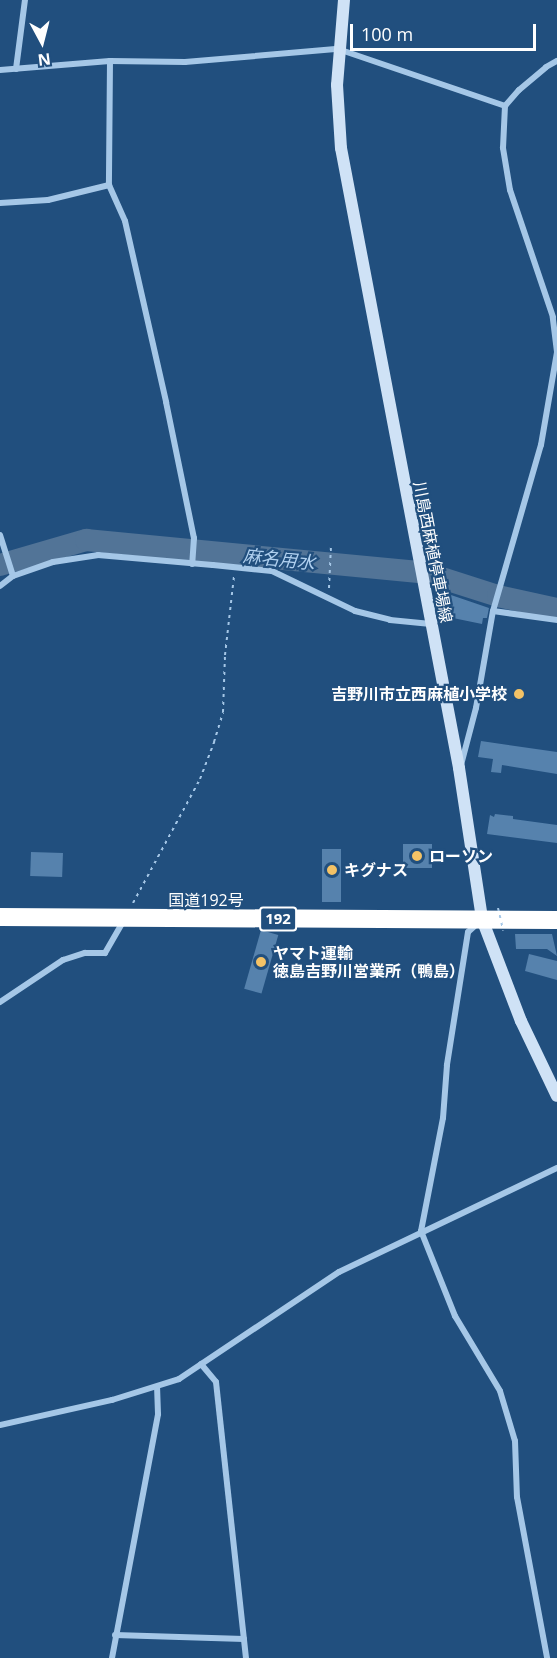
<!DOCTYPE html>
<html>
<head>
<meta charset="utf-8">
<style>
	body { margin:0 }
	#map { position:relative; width:557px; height:1658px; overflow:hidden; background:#214f7e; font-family:"Open Sans","Noto Sans JP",sans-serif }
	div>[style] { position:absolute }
	.river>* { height:22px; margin:-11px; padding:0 11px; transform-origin:11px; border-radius:11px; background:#527497 }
	.building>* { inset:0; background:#5682ad; transform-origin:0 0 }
	.path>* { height:2px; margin-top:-1px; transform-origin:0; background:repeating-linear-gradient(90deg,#a5c7e7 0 3px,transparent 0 7.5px) }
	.street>* { height:6px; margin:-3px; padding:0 3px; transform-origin:3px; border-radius:3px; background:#a5c7e7 }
	.secondary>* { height:12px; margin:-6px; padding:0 6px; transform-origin:6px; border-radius:6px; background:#cfe2f6 }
	.highway>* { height:18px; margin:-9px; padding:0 9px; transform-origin:9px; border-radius:9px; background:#fff }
	.path-bridge>* { height:2px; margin-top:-1px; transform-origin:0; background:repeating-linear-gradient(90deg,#a5c7e7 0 3px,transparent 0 7.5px) }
	.dots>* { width:16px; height:16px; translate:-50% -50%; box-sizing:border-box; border:3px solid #214f7e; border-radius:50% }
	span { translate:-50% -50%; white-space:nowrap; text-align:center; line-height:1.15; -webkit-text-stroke:4.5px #214f7e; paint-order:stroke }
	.shield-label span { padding:2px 4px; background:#214f7e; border:2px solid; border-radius:4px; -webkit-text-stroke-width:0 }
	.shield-label { font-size:15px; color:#fff; font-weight:700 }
	.street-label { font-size:16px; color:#fff }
	.poi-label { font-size:16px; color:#fff; font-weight:700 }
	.right { translate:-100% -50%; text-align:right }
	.left { translate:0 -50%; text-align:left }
	.water-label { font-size:18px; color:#b0d0ef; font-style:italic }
	.north { position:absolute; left:12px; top:12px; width:60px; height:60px; -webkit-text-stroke:4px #214f7e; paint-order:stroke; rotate:173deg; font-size:16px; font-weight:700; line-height:24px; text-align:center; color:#fff }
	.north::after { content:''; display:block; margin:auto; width:21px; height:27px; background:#fff; clip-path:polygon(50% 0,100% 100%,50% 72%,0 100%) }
	.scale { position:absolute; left:350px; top:24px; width:186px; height:27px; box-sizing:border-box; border:3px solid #fff; border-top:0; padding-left:8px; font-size:18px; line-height:21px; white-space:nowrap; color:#fff; -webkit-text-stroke:4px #214f7e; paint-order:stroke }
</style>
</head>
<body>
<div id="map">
	<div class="river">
		<i style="left:0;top:565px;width:90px;rotate:-16.2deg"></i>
		<i style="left:86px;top:540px;width:342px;rotate:5.5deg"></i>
		<i style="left:426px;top:573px;width:76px;rotate:17.7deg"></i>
		<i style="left:498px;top:596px;width:60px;rotate:12.4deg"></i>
	</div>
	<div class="building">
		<i style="clip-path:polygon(451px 595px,489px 608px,487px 618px,483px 618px,482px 624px,448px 617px)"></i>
		<i style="clip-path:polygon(481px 741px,557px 752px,557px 774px,502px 765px,501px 773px,491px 772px,493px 759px,478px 757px)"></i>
		<i style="clip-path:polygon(495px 814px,513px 816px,513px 819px,557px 825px,557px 843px,487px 834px,490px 815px,494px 817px)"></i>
		<i style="left:403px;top:844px;width:29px;height:24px"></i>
		<i style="left:322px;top:849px;width:19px;height:53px"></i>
		<i style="left:31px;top:852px;width:32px;height:24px;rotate:2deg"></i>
		<i style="left:261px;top:930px;width:18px;height:61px;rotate:16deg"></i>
		<i style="clip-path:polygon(515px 934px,552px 934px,557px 956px,547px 949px,516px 949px)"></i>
		<i style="clip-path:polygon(529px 954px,557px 961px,557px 980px,525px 971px)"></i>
	</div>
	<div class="path">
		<i style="left:329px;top:588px;width:43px;rotate:-87.3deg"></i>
		<i style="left:133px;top:903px;width:141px;rotate:-61.6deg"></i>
		<i style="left:200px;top:779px;width:40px;rotate:-69deg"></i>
		<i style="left:214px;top:742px;width:31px;rotate:-73deg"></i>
		<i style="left:223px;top:712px;width:57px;rotate:-88deg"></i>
		<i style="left:225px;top:655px;width:80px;rotate:-83.5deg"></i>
	</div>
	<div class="street">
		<i style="left:110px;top:61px;width:124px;rotate:90.5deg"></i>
		<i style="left:109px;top:185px;width:39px;rotate:66deg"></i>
		<i style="left:125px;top:221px;width:186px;rotate:77.2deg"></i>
		<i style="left:166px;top:402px;width:139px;rotate:78.4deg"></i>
		<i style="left:194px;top:538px;width:26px;rotate:94deg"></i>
		<i style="left:16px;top:69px;width:70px;rotate:-82.6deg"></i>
		<i style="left:0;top:70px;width:110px;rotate:-4.7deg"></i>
		<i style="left:110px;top:61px;width:75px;rotate:0.8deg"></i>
		<i style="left:185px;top:62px;width:154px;rotate:-4.9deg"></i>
		<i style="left:338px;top:49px;width:176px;rotate:18.8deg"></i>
		<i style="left:0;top:203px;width:48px;rotate:-3.6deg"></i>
		<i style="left:48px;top:200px;width:63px;rotate:-13.8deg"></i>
		<i style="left:0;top:535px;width:43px;rotate:72.4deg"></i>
		<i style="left:0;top:586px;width:16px;rotate:-38deg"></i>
		<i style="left:13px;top:576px;width:42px;rotate:-19.3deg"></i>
		<i style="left:53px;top:562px;width:46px;rotate:-8.8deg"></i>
		<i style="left:98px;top:555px;width:115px;rotate:5deg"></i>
		<i style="left:213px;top:565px;width:59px;rotate:5.8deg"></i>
		<i style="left:272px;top:571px;width:92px;rotate:25.7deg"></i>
		<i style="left:355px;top:611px;width:36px;rotate:14deg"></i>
		<i style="left:390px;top:620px;width:41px;rotate:5.6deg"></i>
		<i style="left:493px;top:611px;width:65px;rotate:8deg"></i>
		<i style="left:461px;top:765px;width:59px;rotate:-75.3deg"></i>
		<i style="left:476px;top:708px;width:98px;rotate:-80.1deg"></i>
		<i style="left:493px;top:611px;width:173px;rotate:-73.9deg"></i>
		<i style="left:541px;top:445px;width:94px;rotate:-80.2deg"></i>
		<i style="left:557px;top:352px;width:35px;rotate:-97deg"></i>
		<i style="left:553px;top:317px;width:134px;rotate:-108.7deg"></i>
		<i style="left:510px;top:190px;width:43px;rotate:-99.5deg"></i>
		<i style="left:503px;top:148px;width:42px;rotate:-87.3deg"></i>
		<i style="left:505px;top:106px;width:21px;rotate:-49deg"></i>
		<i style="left:519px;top:90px;width:35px;rotate:-40deg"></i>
		<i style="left:546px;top:67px;width:13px;rotate:-29deg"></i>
		<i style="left:478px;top:923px;width:13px;rotate:138deg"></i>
		<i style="left:468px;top:932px;width:135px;rotate:99deg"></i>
		<i style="left:447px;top:1065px;width:53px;rotate:94.3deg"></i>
		<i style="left:443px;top:1118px;width:115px;rotate:101deg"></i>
		<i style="left:421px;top:1231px;width:92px;rotate:68.2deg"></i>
		<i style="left:455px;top:1316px;width:87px;rotate:59deg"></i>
		<i style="left:500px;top:1391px;width:52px;rotate:73.3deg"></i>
		<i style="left:515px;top:1441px;width:56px;rotate:88deg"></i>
		<i style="left:517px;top:1497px;width:164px;rotate:79.4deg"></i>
		<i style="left:0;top:1002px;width:76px;rotate:-33.7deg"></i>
		<i style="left:63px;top:960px;width:23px;rotate:-18deg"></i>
		<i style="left:85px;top:953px;width:20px"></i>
		<i style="left:105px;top:953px;width:38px;rotate:-60deg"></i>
		<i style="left:201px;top:1364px;width:23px;rotate:50deg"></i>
		<i style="left:216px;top:1382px;width:278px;rotate:83.8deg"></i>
		<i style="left:0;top:1425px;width:115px;rotate:-12.6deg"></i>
		<i style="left:112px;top:1400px;width:70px;rotate:-17.4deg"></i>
		<i style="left:179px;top:1379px;width:192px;rotate:-33.8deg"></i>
		<i style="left:339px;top:1272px;width:242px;rotate:-25.5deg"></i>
		<i style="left:115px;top:1635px;width:129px;rotate:1.8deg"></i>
		<i style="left:112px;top:1658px;width:248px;rotate:-79.3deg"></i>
		<i style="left:158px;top:1414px;width:26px;rotate:-92deg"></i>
	</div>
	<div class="secondary">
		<i style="left:344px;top:0;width:85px;rotate:94.7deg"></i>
		<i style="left:337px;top:85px;width:63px;rotate:86.4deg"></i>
		<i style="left:341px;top:148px;width:631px;rotate:79.22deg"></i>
		<i style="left:459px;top:768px;width:153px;rotate:81.3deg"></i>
		<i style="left:482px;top:919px;width:109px;rotate:69.1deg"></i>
		<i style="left:521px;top:1021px;width:83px;rotate:64.4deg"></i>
	</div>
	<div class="highway">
		<i style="left:0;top:917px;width:557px;rotate:0.31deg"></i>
	</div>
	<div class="path-bridge">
		<i style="left:498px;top:908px;width:23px;rotate:77deg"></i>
	</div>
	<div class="dots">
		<i style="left:519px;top:694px;background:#f3c266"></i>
		<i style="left:417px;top:856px;background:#f3c266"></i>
		<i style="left:332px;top:870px;background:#f3c266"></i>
		<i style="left:261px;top:962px;background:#f3c266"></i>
	</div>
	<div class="shield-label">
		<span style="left:278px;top:919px">192</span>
	</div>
	<div class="street-label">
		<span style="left:433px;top:552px;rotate:79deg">川島西麻植停車場線</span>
		<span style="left:206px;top:900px">国道192号</span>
	</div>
	<div class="poi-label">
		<span class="right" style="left:507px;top:694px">吉野川市立西麻植小学校</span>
		<span class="left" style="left:429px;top:856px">ローソン</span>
		<span class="left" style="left:344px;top:870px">キグナス</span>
		<span class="left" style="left:273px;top:962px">ヤマト運輸<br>徳島吉野川営業所（鴨島）</span>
	</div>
	<div class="water-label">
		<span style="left:279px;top:559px;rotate:6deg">麻名用水</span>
	</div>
	<div class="north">N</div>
	<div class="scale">100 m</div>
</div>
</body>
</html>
